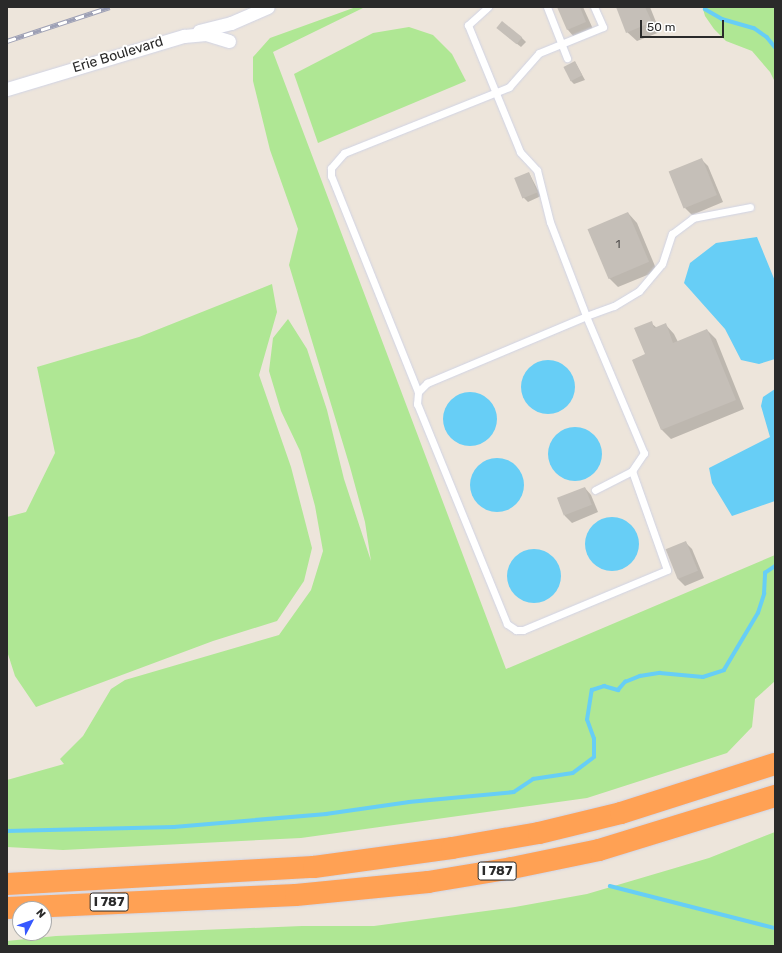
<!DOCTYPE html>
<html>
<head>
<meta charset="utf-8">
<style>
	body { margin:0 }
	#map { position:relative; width:782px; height:953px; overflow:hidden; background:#ede5db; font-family:Rubik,sans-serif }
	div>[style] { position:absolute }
	.green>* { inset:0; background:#afe794 }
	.water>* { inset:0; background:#67cef6 }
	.round { border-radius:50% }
	.shadow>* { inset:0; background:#0003 }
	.stream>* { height:3.5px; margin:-1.75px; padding:0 1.75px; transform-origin:1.75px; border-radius:1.75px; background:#67cef6 }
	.building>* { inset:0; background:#c5bfb8; transform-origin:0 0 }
	.roads { filter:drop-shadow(0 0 1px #d0d3e4) drop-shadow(0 0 1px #d0d3e4) }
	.lane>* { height:7px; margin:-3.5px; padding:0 3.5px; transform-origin:3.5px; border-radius:3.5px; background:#fff }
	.street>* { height:13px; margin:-6.5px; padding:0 6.5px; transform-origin:6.5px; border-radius:6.5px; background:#fff }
	.highway>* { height:22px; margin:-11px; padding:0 11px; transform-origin:11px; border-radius:11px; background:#ffa154 }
	.rail>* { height:4.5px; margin-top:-2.25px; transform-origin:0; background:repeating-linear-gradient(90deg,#fff 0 9px,#9da0b6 0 18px); box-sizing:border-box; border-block:1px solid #9da0b6 }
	span { translate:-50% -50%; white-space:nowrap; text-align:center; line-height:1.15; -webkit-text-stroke:4px #fff; paint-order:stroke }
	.number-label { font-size:12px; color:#514f4e }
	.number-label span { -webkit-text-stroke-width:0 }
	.shield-label span { padding:1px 3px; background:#fff; border:1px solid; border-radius:3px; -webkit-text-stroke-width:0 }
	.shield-label { font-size:13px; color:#2a2a2a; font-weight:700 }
	.street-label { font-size:14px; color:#2a2a2a }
	.frame { position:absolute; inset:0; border:8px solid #2a2a2a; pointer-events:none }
	.north { position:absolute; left:12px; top:901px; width:40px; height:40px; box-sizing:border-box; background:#fff; border:1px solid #aaa; border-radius:50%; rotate:49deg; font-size:11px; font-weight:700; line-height:16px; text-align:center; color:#2a2a2a }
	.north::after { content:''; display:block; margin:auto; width:14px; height:18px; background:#3658ff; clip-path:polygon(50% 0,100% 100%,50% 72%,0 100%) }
	.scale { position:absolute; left:640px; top:20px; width:84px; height:18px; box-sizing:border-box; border:2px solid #2a2a2a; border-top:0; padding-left:5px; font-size:12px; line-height:14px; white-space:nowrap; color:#2a2a2a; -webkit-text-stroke:3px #fff; paint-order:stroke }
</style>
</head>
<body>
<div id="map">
	<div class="green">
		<i style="clip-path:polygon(356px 7px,365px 7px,273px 52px,506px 669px,775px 555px,775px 681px,755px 699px,752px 727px,727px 753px,587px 798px,301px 838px,63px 850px,7px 847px,7px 780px,64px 764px,60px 759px,83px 736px,111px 689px,125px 680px,279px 635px,311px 590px,323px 551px,315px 506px,300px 451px,281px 411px,269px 371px,273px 338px,288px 319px,307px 349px,327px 410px,344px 479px,371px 561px,365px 522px,350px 467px,289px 265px,298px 229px,270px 150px,253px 81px,253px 57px,270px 38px)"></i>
		<i style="clip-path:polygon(709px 7px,775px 7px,775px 82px,770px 72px,752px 51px,726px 41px,714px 29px,705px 16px,703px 9px)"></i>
		<i style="clip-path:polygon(409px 27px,433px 35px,452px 54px,466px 81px,318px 143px,294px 74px,373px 33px)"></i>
		<i style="clip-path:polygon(272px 284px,277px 312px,259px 375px,291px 467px,312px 548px,304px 581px,277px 621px,213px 641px,36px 707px,15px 676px,7px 651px,7px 517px,26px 512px,55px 453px,37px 367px,139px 337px)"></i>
		<i style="clip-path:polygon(775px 832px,775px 946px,7px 946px,7px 941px,56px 936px,302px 926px,374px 926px,515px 907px,587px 894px,709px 858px)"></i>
	</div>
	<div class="water">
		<i style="clip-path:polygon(757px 237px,775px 281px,775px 359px,759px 364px,741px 360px,725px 329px,684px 283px,690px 263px,716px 243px)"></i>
		<i class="round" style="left:521px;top:360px;width:54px;height:54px"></i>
		<i style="clip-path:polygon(775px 389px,775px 501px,732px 516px,712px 483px,709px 468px,770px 437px,761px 406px,763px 397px)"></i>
		<i class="round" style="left:443px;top:392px;width:54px;height:54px"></i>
		<i class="round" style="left:548px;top:427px;width:54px;height:54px"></i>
		<i class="round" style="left:470px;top:458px;width:54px;height:54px"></i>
		<i class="round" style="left:585px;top:517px;width:54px;height:54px"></i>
		<i class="round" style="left:507px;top:549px;width:54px;height:54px"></i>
	</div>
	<div class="shadow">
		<i style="clip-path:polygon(558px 7px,583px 7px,593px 29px,574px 37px,568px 30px)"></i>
		<i style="clip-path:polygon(617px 7px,650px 7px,660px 32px,637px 41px,627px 32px)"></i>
		<i style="clip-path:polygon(502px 32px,521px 37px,526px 42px,521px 47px)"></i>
		<i style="clip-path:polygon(575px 62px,585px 80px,574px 84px,570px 80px)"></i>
		<i style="clip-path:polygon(701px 159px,708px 166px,723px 202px,692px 215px,685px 208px)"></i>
		<i style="clip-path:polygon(529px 173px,541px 196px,528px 202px,523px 197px)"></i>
		<i style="clip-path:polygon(628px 213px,637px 223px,657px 271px,618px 287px,609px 278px)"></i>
		<i style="clip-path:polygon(651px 323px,657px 328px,665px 324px,674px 334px,678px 342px,707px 330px,716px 339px,744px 409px,671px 439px,662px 430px,633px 360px,646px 355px)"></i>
		<i style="clip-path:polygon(585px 488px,591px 495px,598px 512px,572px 523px,565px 516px,558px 499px)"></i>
		<i style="clip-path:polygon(685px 542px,692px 549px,704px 578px,685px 586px,678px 579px)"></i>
	</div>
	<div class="stream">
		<i style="left:705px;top:9px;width:20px;rotate:30deg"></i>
		<i style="left:722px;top:19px;width:33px;rotate:16deg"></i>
		<i style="left:754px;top:28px;width:16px;rotate:35deg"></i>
		<i style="left:767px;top:37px;width:13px;rotate:51deg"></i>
		<i style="left:7px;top:831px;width:167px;rotate:-1.4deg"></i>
		<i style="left:174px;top:827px;width:153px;rotate:-4.9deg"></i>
		<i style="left:326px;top:814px;width:84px;rotate:-8.2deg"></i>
		<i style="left:409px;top:802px;width:105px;rotate:-5.4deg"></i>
		<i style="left:514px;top:792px;width:23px;rotate:-34deg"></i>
		<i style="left:533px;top:779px;width:40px;rotate:-8.5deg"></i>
		<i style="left:573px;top:773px;width:26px;rotate:-37deg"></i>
		<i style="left:594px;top:757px;width:18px;rotate:-90deg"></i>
		<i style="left:594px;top:739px;width:20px;rotate:-110deg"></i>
		<i style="left:587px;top:720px;width:30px;rotate:-81deg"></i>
		<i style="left:592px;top:690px;width:13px;rotate:-18deg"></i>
		<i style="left:604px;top:686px;width:15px;rotate:16deg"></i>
		<i style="left:618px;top:690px;width:11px;rotate:-49deg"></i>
		<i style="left:625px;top:682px;width:16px;rotate:-22deg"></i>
		<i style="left:640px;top:676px;width:20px;rotate:-9deg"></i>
		<i style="left:660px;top:673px;width:43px;rotate:5.3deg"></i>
		<i style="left:703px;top:677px;width:22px;rotate:-18deg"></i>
		<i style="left:724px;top:670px;width:66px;rotate:-59.2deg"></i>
		<i style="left:758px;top:613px;width:20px;rotate:-72deg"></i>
		<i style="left:764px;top:594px;width:21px;rotate:-87deg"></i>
		<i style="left:765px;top:573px;width:12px;rotate:-35deg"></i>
		<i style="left:610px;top:886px;width:170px;rotate:14.3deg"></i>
	</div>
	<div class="building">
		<i style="clip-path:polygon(557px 7px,580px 7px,586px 22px,567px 30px)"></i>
		<i style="clip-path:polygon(616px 7px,645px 7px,652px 22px,626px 33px)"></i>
		<i style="left:502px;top:21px;width:26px;height:9px;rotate:39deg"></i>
		<i style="left:575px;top:61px;width:16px;height:13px;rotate:63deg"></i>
		<i style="left:702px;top:158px;width:40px;height:36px;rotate:68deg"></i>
		<i style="left:529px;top:172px;width:22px;height:16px;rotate:68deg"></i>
		<i style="left:628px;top:212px;width:54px;height:44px;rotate:67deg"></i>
		<i style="clip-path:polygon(652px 321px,654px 328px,666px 323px,673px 343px,707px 329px,736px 400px,661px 430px,632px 360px,645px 354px,634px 328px)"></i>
		<i style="left:585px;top:487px;width:19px;height:30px;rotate:69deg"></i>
		<i style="left:686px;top:541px;width:32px;height:22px;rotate:68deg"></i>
	</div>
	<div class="roads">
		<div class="lane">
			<i style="left:488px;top:7px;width:27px;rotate:138deg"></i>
			<i style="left:468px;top:25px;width:137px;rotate:67.7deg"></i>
			<i style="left:520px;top:152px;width:25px;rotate:47deg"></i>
			<i style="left:537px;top:170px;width:54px;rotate:76deg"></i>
			<i style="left:550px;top:222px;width:101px;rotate:69deg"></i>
			<i style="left:586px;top:316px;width:149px;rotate:67.1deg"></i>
			<i style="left:644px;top:453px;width:22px;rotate:124deg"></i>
			<i style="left:632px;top:471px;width:105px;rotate:70.5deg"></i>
			<i style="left:667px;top:570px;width:156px;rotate:157.4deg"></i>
			<i style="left:523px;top:630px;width:7px;rotate:180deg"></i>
			<i style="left:516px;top:630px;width:11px;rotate:-146deg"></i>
			<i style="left:507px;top:624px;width:238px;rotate:-112.2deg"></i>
			<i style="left:417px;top:404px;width:12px;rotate:-85deg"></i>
			<i style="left:418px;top:392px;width:13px;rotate:-45deg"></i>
			<i style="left:427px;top:383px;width:173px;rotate:-22.8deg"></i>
			<i style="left:586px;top:316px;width:30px;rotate:-20deg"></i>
			<i style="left:614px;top:306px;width:29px;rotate:-31deg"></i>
			<i style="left:639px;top:291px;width:35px;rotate:-50deg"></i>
			<i style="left:662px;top:264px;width:32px;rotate:-72deg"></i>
			<i style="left:672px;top:234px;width:26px;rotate:-37deg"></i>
			<i style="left:693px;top:218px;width:58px;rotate:-10.9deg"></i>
			<i style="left:547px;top:7px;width:55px;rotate:68.6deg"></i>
			<i style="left:418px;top:392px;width:233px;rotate:-111.9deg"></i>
			<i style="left:331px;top:176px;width:8px;rotate:-90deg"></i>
			<i style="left:331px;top:168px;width:20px;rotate:-49deg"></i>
			<i style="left:344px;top:153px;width:178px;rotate:-21.8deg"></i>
			<i style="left:509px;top:87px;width:45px;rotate:-48.6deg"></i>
			<i style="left:539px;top:53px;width:69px;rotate:-22.1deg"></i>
			<i style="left:603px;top:27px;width:22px;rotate:-114deg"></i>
			<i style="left:595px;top:490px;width:42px;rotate:-27.2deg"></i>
		</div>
		<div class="street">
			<i style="left:199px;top:31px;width:33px;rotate:-14deg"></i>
			<i style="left:231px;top:23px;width:40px;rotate:-23.4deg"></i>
			<i style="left:7px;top:89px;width:185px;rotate:-16.7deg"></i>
			<i style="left:184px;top:36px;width:22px;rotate:-5deg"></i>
			<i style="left:206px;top:34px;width:24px;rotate:17deg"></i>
		</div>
		<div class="highway">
			<i style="left:7px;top:884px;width:307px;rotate:-3.2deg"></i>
			<i style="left:314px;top:867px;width:139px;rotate:-7.8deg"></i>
			<i style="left:452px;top:848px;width:88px;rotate:-9.8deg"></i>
			<i style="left:539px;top:833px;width:84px;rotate:-13.7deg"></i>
			<i style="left:621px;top:813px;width:162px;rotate:-17.7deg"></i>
			<i style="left:7px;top:908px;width:289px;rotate:-2.6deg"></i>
			<i style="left:296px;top:895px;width:133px;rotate:-5.6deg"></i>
			<i style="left:428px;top:882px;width:85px;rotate:-9.5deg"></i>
			<i style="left:512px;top:868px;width:89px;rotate:-11.7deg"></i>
			<i style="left:599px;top:850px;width:184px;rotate:-17.1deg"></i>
		</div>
	</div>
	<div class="rail">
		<i style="left:7px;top:41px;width:108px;rotate:-18.3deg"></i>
	</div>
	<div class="number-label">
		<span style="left:618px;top:245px">1</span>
	</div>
	<div class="shield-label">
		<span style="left:497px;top:871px">I 787</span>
		<span style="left:109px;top:902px">I 787</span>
	</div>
	<div class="street-label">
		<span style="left:118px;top:55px;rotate:-17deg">Erie Boulevard</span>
	</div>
	<div class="frame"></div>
	<div class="north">N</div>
	<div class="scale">50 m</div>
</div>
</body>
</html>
